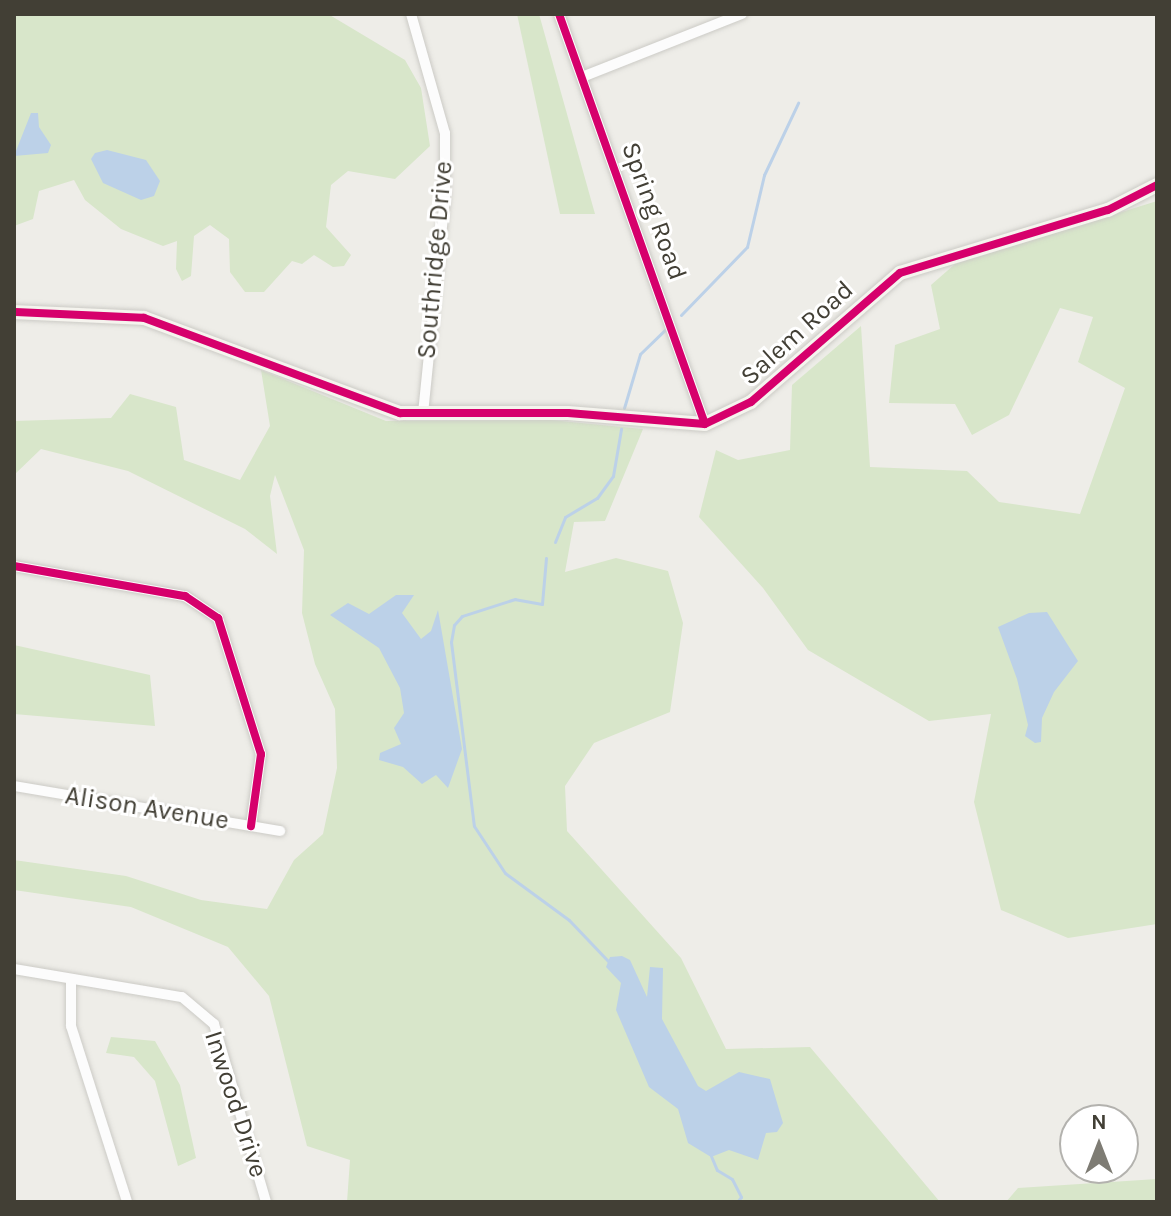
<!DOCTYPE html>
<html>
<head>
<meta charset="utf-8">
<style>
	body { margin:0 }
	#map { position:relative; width:1171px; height:1216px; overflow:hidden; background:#eeede8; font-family:Karla,sans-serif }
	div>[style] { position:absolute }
	.green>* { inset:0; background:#d8e6ca }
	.water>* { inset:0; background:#bcd1e8 }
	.stream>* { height:3px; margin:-1.5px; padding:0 1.5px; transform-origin:1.5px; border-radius:1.5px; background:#bcd1e8 }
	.roads { filter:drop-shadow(0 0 2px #cccbc6) drop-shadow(0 0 2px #cccbc6) }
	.street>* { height:10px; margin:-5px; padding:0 5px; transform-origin:5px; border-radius:5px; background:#fcfcfc }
	.secondary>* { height:14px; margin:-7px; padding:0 7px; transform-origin:7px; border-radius:7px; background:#f5f4ee }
	.cycleway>* { height:8px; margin:-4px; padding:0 4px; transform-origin:4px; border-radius:4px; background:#d6006c }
	span { translate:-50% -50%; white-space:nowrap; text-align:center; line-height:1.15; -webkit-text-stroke:6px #fff; paint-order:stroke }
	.street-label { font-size:26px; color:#423f35 }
	.frame { position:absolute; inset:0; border:16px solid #423f35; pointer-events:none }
	.north { position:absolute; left:1059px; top:1104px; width:80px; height:80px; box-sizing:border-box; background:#fff; border:2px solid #b3b2ae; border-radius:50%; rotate:0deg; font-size:22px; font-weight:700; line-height:32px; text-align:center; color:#423f35 }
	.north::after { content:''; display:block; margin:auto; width:28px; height:36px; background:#7e7c74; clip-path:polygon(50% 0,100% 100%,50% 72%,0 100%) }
</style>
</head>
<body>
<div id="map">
	<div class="green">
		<i style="clip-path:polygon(14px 14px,328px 14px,405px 60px,421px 88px,430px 146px,395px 179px,348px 171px,331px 185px,326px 227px,351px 255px,344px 266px,333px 267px,314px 255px,302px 264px,292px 261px,264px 292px,245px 292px,230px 272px,229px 239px,210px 225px,194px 236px,191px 276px,182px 281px,176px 269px,177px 241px,163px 246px,121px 229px,85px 200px,74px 180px,39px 191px,33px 219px,14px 226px)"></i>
		<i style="clip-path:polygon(517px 14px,539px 14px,595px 214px,560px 214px)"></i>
		<i style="clip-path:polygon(1157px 201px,1157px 924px,1068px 938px,1001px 910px,974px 802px,991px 714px,929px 721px,808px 650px,763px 588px,699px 517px,716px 450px,738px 460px,790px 450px,792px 385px,861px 326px,870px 467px,967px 471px,999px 502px,1080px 514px,1125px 388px,1078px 362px,1093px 317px,1060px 308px,1009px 415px,972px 435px,955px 404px,889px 403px,895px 345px,940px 329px,931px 285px,955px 264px)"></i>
		<i style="clip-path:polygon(261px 370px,386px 421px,551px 420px,643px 429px,605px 521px,574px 522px,565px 572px,616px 558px,668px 571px,683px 623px,670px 712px,594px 743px,565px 786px,567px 831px,681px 958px,726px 1049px,810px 1047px,940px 1202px,347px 1202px,350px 1160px,307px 1146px,269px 996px,228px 947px,131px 907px,14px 890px,14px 860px,126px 876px,201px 900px,267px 909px,294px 860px,323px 834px,337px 768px,335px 709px,315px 664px,302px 613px,304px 550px,275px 475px,270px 496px,277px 554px,245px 529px,128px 471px,41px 449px,14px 475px,14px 421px,111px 418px,130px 394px,176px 407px,184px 460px,240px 480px,270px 426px)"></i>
		<i style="clip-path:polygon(14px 645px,150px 675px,155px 726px,14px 714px)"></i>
		<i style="clip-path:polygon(111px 1037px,155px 1041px,180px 1085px,196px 1158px,178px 1166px,155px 1081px,134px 1057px,106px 1053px)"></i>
		<i style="clip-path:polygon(1157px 1179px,1157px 1202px,1006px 1202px,1018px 1188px)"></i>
	</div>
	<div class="water">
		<i style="clip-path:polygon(31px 113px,38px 113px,39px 127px,51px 145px,48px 153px,14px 156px)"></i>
		<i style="clip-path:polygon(107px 150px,146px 160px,160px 181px,154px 196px,141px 200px,103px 183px,91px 159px,95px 153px)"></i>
		<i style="clip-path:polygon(396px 595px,414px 595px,402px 613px,421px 639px,431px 631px,438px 610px,462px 749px,448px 788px,436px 775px,422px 784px,403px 767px,379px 760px,380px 753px,401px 744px,394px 728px,404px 713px,400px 688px,379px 648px,330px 615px,348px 603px,369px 614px)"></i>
		<i style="clip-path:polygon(1047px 612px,1078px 661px,1054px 692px,1042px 718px,1041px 742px,1035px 743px,1025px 736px,1028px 725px,1017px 679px,998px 627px,1029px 613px)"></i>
		<i style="clip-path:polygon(622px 956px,630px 960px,647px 997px,650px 967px,663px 968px,662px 1019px,698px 1086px,706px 1091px,739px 1072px,770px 1079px,783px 1123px,777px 1132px,766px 1133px,758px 1160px,729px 1150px,711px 1157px,688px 1143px,678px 1109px,649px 1087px,616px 1010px,621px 983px,606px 967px,610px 957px)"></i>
	</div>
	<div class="stream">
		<i style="left:681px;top:315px;width:95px;rotate:-45.9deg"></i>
		<i style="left:747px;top:247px;width:74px;rotate:-76.7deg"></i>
		<i style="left:764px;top:175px;width:80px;rotate:-64.7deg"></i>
		<i style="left:624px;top:408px;width:56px;rotate:-73.5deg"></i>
		<i style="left:640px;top:354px;width:35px;rotate:-44deg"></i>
		<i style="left:555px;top:542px;width:27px;rotate:-68deg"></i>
		<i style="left:565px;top:517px;width:37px;rotate:-31deg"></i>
		<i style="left:597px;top:498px;width:27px;rotate:-54deg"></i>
		<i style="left:613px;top:476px;width:48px;rotate:-80.3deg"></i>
		<i style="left:546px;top:558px;width:46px;rotate:95deg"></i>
		<i style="left:542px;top:604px;width:27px;rotate:-170deg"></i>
		<i style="left:515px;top:599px;width:56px;rotate:162.2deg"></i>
		<i style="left:462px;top:616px;width:12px;rotate:132deg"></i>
		<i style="left:454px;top:625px;width:17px;rotate:100deg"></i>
		<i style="left:451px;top:642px;width:185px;rotate:82.9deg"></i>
		<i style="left:474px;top:826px;width:56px;rotate:56.6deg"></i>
		<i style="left:505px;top:873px;width:79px;rotate:36.3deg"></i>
		<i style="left:569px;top:920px;width:59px;rotate:46.4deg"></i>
		<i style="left:711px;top:1156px;width:15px;rotate:67deg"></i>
		<i style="left:717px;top:1170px;width:17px;rotate:31deg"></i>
		<i style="left:732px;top:1179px;width:20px;rotate:63deg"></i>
		<i style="left:741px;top:1197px;width:6px;rotate:129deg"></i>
	</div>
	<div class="roads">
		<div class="street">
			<i style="left:411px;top:14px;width:124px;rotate:74.1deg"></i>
			<i style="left:445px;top:133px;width:64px;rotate:90deg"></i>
			<i style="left:445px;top:197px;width:219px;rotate:95.8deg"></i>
			<i style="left:559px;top:14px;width:435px;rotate:70.4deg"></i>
			<i style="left:582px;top:77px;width:172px;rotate:-21.5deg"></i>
			<i style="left:14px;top:566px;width:174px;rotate:10deg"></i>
			<i style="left:185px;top:596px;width:40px;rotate:34deg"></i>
			<i style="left:218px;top:618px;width:143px;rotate:72.5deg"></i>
			<i style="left:261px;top:754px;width:73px;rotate:97.9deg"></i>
			<i style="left:14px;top:786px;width:270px;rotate:9.6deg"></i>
			<i style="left:14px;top:969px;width:170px;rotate:9.5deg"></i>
			<i style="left:182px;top:997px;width:42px;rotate:40.2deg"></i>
			<i style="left:214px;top:1024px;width:185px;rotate:73.7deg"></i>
			<i style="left:71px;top:980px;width:46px;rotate:90deg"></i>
			<i style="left:71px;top:1026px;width:185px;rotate:72.3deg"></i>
		</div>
		<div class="secondary">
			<i style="left:14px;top:312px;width:130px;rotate:2.6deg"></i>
			<i style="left:144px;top:318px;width:273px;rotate:20.4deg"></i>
			<i style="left:400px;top:413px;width:168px"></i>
			<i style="left:568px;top:413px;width:137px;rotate:4.6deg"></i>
			<i style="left:705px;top:424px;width:51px;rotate:-25.6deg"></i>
			<i style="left:751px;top:402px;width:197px;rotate:-40.9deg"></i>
			<i style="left:900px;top:273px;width:217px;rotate:-16.9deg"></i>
			<i style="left:1108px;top:210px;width:55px;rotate:-27deg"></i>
		</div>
	</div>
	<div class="cycleway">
		<i style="left:559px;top:14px;width:435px;rotate:70.4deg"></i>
		<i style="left:14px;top:312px;width:130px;rotate:2.6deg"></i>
		<i style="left:144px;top:318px;width:273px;rotate:20.4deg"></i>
		<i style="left:400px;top:413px;width:168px"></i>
		<i style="left:568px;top:413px;width:137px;rotate:4.6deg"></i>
		<i style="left:705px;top:424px;width:51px;rotate:-25.6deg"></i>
		<i style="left:751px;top:402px;width:197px;rotate:-40.9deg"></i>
		<i style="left:900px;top:273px;width:217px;rotate:-16.9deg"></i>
		<i style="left:1108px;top:210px;width:55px;rotate:-27deg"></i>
		<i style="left:14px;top:566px;width:174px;rotate:10deg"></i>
		<i style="left:185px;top:596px;width:40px;rotate:34deg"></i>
		<i style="left:218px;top:618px;width:143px;rotate:72.5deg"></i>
		<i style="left:261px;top:754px;width:73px;rotate:97.9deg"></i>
	</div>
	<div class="street-label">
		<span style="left:654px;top:211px;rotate:70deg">Spring Road</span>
		<span style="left:435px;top:260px;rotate:-85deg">Southridge Drive</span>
		<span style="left:797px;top:333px;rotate:-42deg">Salem Road</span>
		<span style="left:147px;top:808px;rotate:9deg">Alison Avenue</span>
		<span style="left:236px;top:1104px;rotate:72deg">Inwood Drive</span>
	</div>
	<div class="frame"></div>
	<div class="north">N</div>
</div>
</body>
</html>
